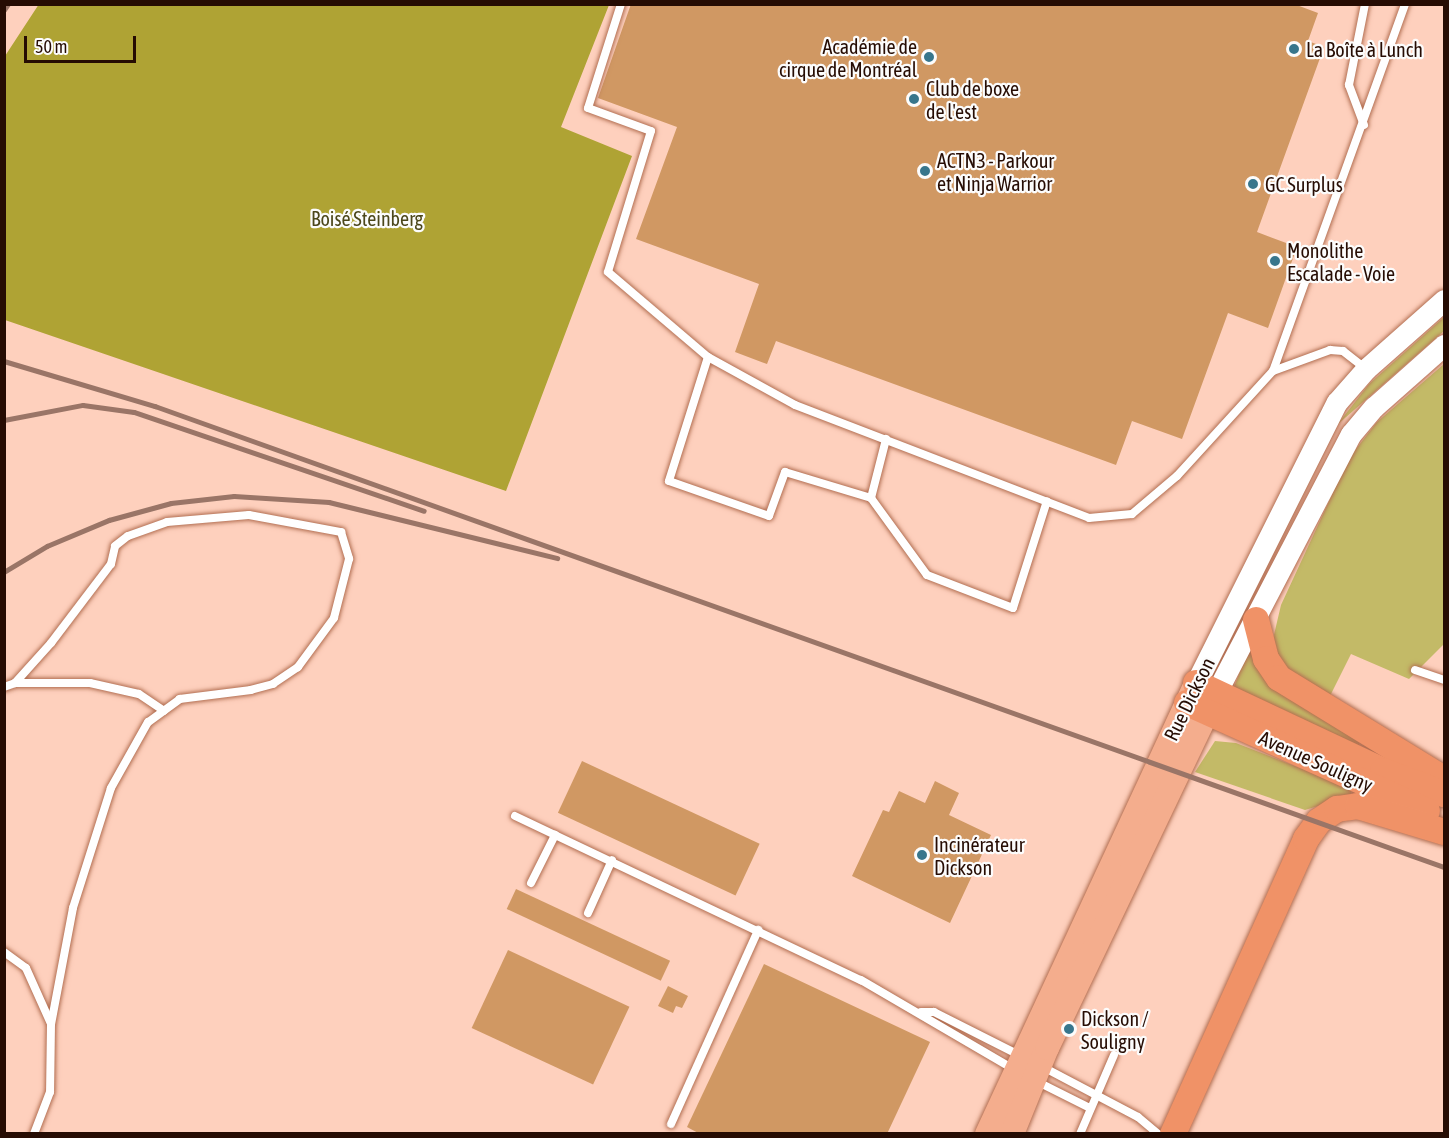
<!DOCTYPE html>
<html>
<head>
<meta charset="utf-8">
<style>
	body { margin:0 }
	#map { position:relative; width:1449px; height:1138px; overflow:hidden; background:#fed0bd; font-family:"Asap Condensed",sans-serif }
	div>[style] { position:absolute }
	.green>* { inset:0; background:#c3ba67 }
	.forest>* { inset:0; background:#afa334 }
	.building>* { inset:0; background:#d09863; transform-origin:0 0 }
	.roads { filter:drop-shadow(0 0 2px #b26e51) drop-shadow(0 0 2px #b26e51) }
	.service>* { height:8px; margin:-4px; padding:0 4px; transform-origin:4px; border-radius:4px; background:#fff }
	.secondary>* { height:21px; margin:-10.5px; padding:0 10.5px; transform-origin:10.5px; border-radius:10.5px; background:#fff }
	.primary>* { height:24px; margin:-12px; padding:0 12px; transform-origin:12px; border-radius:12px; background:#f4ad8d }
	.trunk>* { height:26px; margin:-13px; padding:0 13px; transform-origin:13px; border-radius:13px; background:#f09267 }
	.rail>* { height:4.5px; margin:-2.25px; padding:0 2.25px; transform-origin:2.25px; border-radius:2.25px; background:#9a7567 }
	.dots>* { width:16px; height:16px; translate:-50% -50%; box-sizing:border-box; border:3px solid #fcfcfc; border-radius:50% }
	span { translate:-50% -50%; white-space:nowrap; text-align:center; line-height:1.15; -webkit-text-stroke:4.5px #fcfcfc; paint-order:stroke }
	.poi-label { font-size:20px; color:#260c03 }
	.right { translate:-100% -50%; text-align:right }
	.left { translate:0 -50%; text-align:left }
	.park-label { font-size:20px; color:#4c471b }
	.street-label { font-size:20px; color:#260c03 }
	.frame { position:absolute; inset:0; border:6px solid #260c03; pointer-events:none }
	.scale { position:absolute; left:24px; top:36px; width:112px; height:27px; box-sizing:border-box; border:3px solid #260c03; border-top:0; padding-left:8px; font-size:18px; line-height:21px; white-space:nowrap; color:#260c03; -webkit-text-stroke:4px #fcfcfc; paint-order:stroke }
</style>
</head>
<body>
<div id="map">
	<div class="green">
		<i style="clip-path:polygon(1444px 317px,1444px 331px,1337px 425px,1369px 384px)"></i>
		<i style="clip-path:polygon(1444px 364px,1444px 644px,1409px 679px,1351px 654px,1327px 702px,1279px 667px,1273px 639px,1281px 605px,1349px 458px,1377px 422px)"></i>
		<i style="clip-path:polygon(1250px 645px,1360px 742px,1357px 749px,1234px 687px)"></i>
		<i style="clip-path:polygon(1215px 741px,1236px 743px,1351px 788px,1351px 796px,1305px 810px,1195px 772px)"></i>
	</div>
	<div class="forest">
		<i style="clip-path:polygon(39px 4px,609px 5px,561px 127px,632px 156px,506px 491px,5px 320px,5px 56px)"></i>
	</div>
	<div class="building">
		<i style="clip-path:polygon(631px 4px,1294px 4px,1318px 13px,1308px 41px,1324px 47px,1257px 232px,1297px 247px,1268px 328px,1228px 313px,1182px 439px,1132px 421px,1116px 465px,776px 341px,767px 364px,735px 352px,759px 284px,636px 239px,677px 127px,598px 98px)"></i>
		<i style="left:582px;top:761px;width:196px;height:57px;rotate:25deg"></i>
		<i style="clip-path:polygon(935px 781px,959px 793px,949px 815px,991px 835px,950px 923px,852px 876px,883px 810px,889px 812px,899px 791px,925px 803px)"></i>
		<i style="left:516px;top:889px;width:170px;height:22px;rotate:25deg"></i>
		<i style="left:508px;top:950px;width:134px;height:86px;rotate:25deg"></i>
		<i style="clip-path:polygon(764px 964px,930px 1042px,887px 1134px,700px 1134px,687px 1127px)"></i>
		<i style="clip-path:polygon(668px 986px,688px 996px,682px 1008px,676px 1006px,673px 1013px,658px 1006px)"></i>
	</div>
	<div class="roads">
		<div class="service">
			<i style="left:621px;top:4px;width:109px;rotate:107.6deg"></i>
			<i style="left:588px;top:108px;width:67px;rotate:20.1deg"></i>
			<i style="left:651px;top:131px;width:147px;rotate:107deg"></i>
			<i style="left:608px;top:272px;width:131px;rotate:40.4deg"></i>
			<i style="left:708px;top:357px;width:99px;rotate:28.9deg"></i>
			<i style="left:795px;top:405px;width:315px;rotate:21deg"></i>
			<i style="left:1089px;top:518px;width:43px;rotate:-5.3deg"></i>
			<i style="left:1132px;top:514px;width:59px;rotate:-40.2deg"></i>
			<i style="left:1177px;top:476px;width:142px;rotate:-47.6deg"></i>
			<i style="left:1273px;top:371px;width:390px;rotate:-70.2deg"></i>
			<i style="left:1364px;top:125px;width:43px;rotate:-110.6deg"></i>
			<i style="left:1349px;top:85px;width:83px;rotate:-78.8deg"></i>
			<i style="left:708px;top:357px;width:130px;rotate:107.5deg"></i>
			<i style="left:669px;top:481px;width:106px;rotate:19.3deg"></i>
			<i style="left:769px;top:516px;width:47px;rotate:-70deg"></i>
			<i style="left:785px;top:472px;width:90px;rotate:16.8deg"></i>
			<i style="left:871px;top:498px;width:95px;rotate:54deg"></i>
			<i style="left:927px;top:575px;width:92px;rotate:21deg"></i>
			<i style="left:1013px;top:608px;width:112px;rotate:-72.4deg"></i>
			<i style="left:1273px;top:371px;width:61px;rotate:-20.2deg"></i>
			<i style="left:1330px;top:350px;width:13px;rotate:4deg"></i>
			<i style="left:1343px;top:351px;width:29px;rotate:38deg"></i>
			<i style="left:871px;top:498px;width:61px;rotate:-75.7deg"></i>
			<i style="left:1415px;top:670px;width:31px;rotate:19deg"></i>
			<i style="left:15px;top:683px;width:75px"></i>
			<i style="left:90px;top:683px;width:50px;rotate:12.7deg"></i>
			<i style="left:139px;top:694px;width:30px;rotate:34deg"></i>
			<i style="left:4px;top:687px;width:12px;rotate:-20deg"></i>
			<i style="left:15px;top:683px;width:54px;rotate:-48deg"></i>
			<i style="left:51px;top:643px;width:99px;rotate:-52.8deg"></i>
			<i style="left:111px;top:564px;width:18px;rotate:-77deg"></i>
			<i style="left:115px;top:546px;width:16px;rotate:-38deg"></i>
			<i style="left:128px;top:536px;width:41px;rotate:-19.7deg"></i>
			<i style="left:167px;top:522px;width:82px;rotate:-4.9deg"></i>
			<i style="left:249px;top:515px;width:94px;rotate:10.5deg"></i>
			<i style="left:341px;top:532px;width:28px;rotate:73deg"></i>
			<i style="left:349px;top:559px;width:61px;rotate:104.3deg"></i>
			<i style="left:334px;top:618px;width:61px;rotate:126.3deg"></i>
			<i style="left:298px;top:667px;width:30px;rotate:146deg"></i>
			<i style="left:273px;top:684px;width:23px;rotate:165deg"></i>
			<i style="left:251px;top:690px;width:72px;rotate:172.8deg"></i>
			<i style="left:180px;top:699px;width:39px;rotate:144deg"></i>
			<i style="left:148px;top:722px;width:76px;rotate:119.3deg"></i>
			<i style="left:111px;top:788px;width:126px;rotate:107.6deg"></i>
			<i style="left:73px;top:908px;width:118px;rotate:100.7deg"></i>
			<i style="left:515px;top:816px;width:383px;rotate:25.4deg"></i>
			<i style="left:861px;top:980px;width:178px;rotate:30.3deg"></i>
			<i style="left:531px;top:883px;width:54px;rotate:-63.4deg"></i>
			<i style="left:588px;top:913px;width:58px;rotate:-65.6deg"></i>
			<i style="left:4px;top:952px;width:27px;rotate:36deg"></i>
			<i style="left:26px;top:968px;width:61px;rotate:65.9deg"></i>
			<i style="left:51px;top:1024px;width:68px;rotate:90.8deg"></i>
			<i style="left:50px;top:1092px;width:45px;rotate:110.9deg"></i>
			<i style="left:921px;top:1012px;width:13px"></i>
			<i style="left:934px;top:1012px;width:95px;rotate:26.8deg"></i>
			<i style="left:1043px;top:1067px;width:107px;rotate:27.8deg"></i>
			<i style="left:1138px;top:1117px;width:26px;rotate:40deg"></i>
			<i style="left:1036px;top:1081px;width:58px;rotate:26.6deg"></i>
			<i style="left:671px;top:1124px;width:213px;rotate:-65.8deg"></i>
			<i style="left:1080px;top:1134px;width:86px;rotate:-66.7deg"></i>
		</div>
		<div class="secondary">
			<i style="left:1196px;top:683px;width:314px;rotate:-63.4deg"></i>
			<i style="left:1337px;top:402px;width:44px;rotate:-48.7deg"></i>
			<i style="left:1366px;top:369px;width:104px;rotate:-41.5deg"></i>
			<i style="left:1216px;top:693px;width:292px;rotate:-62.5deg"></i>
			<i style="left:1351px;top:434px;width:35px;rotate:-50deg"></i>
			<i style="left:1374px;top:407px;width:94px;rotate:-41.5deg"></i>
		</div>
		<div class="primary">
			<i style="left:987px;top:1134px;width:495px;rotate:-65.1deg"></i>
			<i style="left:1012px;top:1134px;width:93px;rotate:-67.9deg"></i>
			<i style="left:1047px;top:1048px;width:391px;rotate:-64.5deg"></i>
		</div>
		<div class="trunk">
			<i style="left:1256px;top:620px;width:40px;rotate:75.6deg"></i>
			<i style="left:1266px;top:659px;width:23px;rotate:56deg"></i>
			<i style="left:1279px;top:678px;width:193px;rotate:31.5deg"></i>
			<i style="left:1196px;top:683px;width:207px;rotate:25.2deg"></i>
			<i style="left:1383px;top:771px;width:65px;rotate:20.7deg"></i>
			<i style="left:1187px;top:703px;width:263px;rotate:24.2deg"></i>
			<i style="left:1173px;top:1134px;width:324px;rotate:-65.7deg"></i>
			<i style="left:1306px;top:839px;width:22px;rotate:-54deg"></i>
			<i style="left:1319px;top:821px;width:22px;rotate:-34deg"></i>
			<i style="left:1337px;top:809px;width:21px;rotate:-8deg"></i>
			<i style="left:1358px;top:806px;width:90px;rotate:16.8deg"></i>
		</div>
	</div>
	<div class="rail">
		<i style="left:4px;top:10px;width:7px;rotate:-56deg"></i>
		<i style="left:4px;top:361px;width:158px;rotate:16.6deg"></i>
		<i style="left:155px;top:406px;width:1369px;rotate:19.68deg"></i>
		<i style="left:4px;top:420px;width:80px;rotate:-10.8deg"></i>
		<i style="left:83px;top:405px;width:51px;rotate:7.8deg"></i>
		<i style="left:134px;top:412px;width:306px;rotate:18.8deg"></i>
		<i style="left:4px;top:572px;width:50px;rotate:-31.2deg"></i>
		<i style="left:47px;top:546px;width:67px;rotate:-22.8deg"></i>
		<i style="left:109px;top:520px;width:64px;rotate:-15.3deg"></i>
		<i style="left:171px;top:503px;width:63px;rotate:-6.3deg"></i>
		<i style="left:234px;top:496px;width:95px;rotate:3.6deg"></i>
		<i style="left:329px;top:502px;width:235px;rotate:13.8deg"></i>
	</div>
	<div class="dots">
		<i style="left:1294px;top:49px;background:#38768c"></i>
		<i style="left:929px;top:57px;background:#38768c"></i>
		<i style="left:914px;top:99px;background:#38768c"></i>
		<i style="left:925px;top:171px;background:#38768c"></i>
		<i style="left:1253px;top:184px;background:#38768c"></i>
		<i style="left:1275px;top:261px;background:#38768c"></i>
		<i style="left:922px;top:855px;background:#38768c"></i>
		<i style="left:1069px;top:1029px;background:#38768c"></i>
	</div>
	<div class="poi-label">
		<span class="right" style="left:917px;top:58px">Académie de<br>cirque de Montréal</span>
		<span class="left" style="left:1306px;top:49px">La Boîte à Lunch</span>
		<span class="left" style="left:926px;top:100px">Club de boxe<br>de l'est</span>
		<span class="left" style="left:937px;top:172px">ACTN3 - Parkour<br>et Ninja Warrior</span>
		<span class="left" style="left:1265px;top:184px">GC Surplus</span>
		<span class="left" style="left:1287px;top:262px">Monolithe<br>Escalade - Voie</span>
		<span class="left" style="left:934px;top:856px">Incinérateur<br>Dickson</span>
		<span class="left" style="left:1081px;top:1030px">Dickson /<br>Souligny</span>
	</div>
	<div class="park-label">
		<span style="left:367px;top:218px">Boisé Steinberg</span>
	</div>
	<div class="street-label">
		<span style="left:1189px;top:699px;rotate:-64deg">Rue Dickson</span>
		<span style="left:1316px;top:761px;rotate:24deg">Avenue Souligny</span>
	</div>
	<div class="frame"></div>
	<div class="scale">50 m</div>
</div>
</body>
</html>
